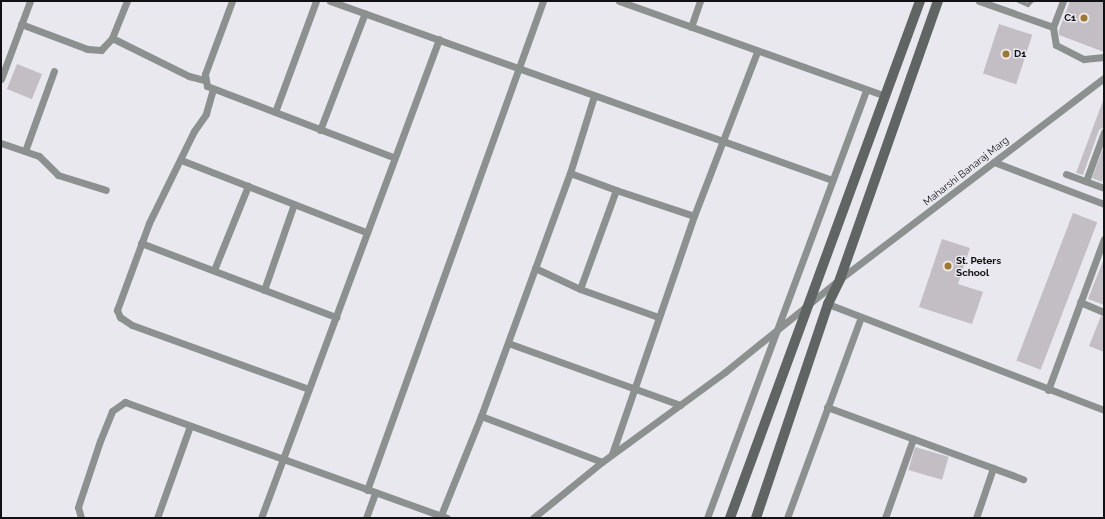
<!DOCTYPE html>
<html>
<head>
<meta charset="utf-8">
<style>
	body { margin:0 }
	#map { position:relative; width:1105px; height:519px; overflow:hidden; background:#e9e8ef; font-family:Raleway,sans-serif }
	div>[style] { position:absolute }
	.building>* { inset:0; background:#c3bec4; transform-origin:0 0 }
	.lane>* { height:3.5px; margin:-1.75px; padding:0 1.75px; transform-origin:1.75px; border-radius:1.75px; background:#8c908f }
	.street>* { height:7px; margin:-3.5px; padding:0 3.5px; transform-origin:3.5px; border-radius:3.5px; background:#8c908f }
	.secondary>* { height:10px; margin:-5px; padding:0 5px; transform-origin:5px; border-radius:5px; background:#606564 }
	.dots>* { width:11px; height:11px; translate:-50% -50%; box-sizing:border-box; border:2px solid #e9e8ef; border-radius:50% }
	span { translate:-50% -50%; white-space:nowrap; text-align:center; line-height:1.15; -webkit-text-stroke:3px #e9e8ef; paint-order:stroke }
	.poi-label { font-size:10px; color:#111113; font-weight:700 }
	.right { translate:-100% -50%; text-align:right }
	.left { translate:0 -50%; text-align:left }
	.street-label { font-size:10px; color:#111113 }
	.frame { position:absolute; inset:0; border:2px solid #111113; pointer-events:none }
</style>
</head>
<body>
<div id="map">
	<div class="building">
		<i style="clip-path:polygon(1070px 1px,1104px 1px,1104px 52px,1059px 35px,1059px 30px)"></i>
		<i style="left:999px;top:24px;width:35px;height:52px;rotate:18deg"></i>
		<i style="left:17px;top:64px;width:27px;height:27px;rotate:22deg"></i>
		<i style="clip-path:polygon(1104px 98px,1104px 127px,1099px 130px,1083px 175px,1076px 173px)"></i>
		<i style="clip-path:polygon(1104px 146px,1104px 175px,1102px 182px,1092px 178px)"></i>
		<i style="left:1073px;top:213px;width:26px;height:158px;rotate:21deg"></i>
		<i style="clip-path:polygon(942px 239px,970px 248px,958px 284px,983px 292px,972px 324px,919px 307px)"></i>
		<i style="clip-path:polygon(1103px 261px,1104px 261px,1104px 305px,1088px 299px)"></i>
		<i style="clip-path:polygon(1101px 316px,1104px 317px,1104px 352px,1089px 346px)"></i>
		<i style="left:915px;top:447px;width:35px;height:24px;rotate:16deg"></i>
	</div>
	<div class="lane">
		<i style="left:1019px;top:1px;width:10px;rotate:24deg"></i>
		<i style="left:1028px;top:5px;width:6px;rotate:-45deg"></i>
	</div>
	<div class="street">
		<i style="left:232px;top:1px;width:78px;rotate:110.3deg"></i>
		<i style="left:205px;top:74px;width:12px;rotate:81deg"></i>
		<i style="left:207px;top:86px;width:199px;rotate:20.9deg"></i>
		<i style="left:330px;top:1px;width:533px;rotate:19.62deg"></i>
		<i style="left:619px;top:1px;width:283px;rotate:19.6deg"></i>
		<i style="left:979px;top:1px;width:78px;rotate:19.4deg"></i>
		<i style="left:1063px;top:1px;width:28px;rotate:111deg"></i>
		<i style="left:1053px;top:27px;width:18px;rotate:81deg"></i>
		<i style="left:1056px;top:45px;width:31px;rotate:27deg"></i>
		<i style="left:1084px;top:59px;width:20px;rotate:-6deg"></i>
		<i style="left:21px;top:24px;width:71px;rotate:20.7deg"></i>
		<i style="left:87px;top:49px;width:14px;rotate:4deg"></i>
		<i style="left:101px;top:50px;width:16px;rotate:-47deg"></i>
		<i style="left:112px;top:38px;width:40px;rotate:-68deg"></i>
		<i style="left:691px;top:27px;width:28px;rotate:-71deg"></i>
		<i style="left:112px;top:38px;width:86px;rotate:26.3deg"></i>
		<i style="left:189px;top:76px;width:16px;rotate:15deg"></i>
		<i style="left:1px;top:79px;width:83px;rotate:-69.6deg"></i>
		<i style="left:213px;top:89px;width:26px;rotate:106deg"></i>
		<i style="left:206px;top:114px;width:21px;rotate:125deg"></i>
		<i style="left:194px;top:131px;width:102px;rotate:116.1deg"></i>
		<i style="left:149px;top:223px;width:93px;rotate:110.2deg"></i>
		<i style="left:117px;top:310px;width:8px;rotate:67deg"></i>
		<i style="left:120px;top:317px;width:14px;rotate:34deg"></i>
		<i style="left:132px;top:325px;width:188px;rotate:19.9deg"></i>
		<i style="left:275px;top:112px;width:118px;rotate:-69.7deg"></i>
		<i style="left:320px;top:130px;width:125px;rotate:-69deg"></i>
		<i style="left:1px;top:143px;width:40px;rotate:18.9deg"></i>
		<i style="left:39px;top:156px;width:27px;rotate:45deg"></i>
		<i style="left:58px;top:175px;width:50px;rotate:17.4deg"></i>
		<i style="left:25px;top:151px;width:85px;rotate:-70.1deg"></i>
		<i style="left:181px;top:160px;width:199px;rotate:21.3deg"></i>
		<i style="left:994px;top:162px;width:118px;rotate:20.9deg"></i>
		<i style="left:570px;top:173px;width:81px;rotate:-72.7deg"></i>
		<i style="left:1066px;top:174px;width:40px;rotate:20.2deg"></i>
		<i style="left:1086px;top:181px;width:52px;rotate:-69.8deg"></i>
		<i style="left:616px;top:190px;width:82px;rotate:18.4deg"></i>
		<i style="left:141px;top:243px;width:209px;rotate:20.8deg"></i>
		<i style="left:535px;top:268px;width:50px;rotate:25deg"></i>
		<i style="left:214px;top:270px;width:91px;rotate:-68deg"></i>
		<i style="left:264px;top:290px;width:91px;rotate:-70.8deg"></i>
		<i style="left:1080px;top:302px;width:26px;rotate:23deg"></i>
		<i style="left:828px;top:304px;width:296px;rotate:21deg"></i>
		<i style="left:508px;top:343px;width:183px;rotate:19.8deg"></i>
		<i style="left:1048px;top:390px;width:161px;rotate:-69.7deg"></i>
		<i style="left:827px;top:407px;width:209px;rotate:20.2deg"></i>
		<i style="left:481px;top:416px;width:129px;rotate:20.8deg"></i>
		<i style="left:612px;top:454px;width:252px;rotate:-71deg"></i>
		<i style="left:694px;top:216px;width:176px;rotate:-69deg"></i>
		<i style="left:367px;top:490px;width:520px;rotate:-70.21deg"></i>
		<i style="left:441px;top:515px;width:107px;rotate:-68deg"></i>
		<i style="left:481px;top:416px;width:259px;rotate:-69.9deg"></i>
		<i style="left:570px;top:173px;width:49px;rotate:20.3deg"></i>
		<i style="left:616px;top:190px;width:105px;rotate:110deg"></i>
		<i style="left:580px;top:289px;width:83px;rotate:19.7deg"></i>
		<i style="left:81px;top:518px;width:11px;rotate:-105deg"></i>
		<i style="left:78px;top:507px;width:70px;rotate:-71.6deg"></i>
		<i style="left:100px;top:441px;width:32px;rotate:-68deg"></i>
		<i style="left:112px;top:411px;width:16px;rotate:-35deg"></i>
		<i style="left:125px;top:402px;width:342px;rotate:19.8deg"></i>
		<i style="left:157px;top:518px;width:98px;rotate:-70.3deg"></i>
		<i style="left:261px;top:518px;width:511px;rotate:-69.61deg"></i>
		<i style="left:366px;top:518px;width:27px;rotate:-70deg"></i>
		<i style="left:533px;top:518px;width:89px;rotate:-39.1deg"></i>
		<i style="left:602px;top:462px;width:152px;rotate:-36.2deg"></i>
		<i style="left:725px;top:372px;width:148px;rotate:-39deg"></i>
		<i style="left:840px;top:279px;width:332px;rotate:-37.3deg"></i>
		<i style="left:707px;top:518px;width:457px;rotate:-69.6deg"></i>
		<i style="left:787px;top:518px;width:214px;rotate:-69.8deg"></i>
		<i style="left:885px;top:518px;width:84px;rotate:-70.5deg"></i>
		<i style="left:976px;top:518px;width:53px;rotate:-71.2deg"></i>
	</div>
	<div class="secondary">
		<i style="left:730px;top:518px;width:551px;rotate:-69.82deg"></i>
		<i style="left:756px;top:518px;width:226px;rotate:-71.4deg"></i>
		<i style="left:828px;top:304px;width:28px;rotate:-64deg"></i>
		<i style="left:840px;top:279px;width:295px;rotate:-70.6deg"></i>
	</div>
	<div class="dots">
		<i style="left:1084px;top:18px;background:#a17827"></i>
		<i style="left:1006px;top:54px;background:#a17827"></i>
		<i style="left:948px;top:266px;background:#a17827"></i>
	</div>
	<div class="poi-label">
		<span class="right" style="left:1076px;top:18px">C1</span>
		<span class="left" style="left:1014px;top:54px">D1</span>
		<span class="left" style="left:956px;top:266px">St. Peters<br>School</span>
	</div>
	<div class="street-label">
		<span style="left:966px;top:171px;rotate:-38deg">Maharshi Banaraj Marg</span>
	</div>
	<div class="frame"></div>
</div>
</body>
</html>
